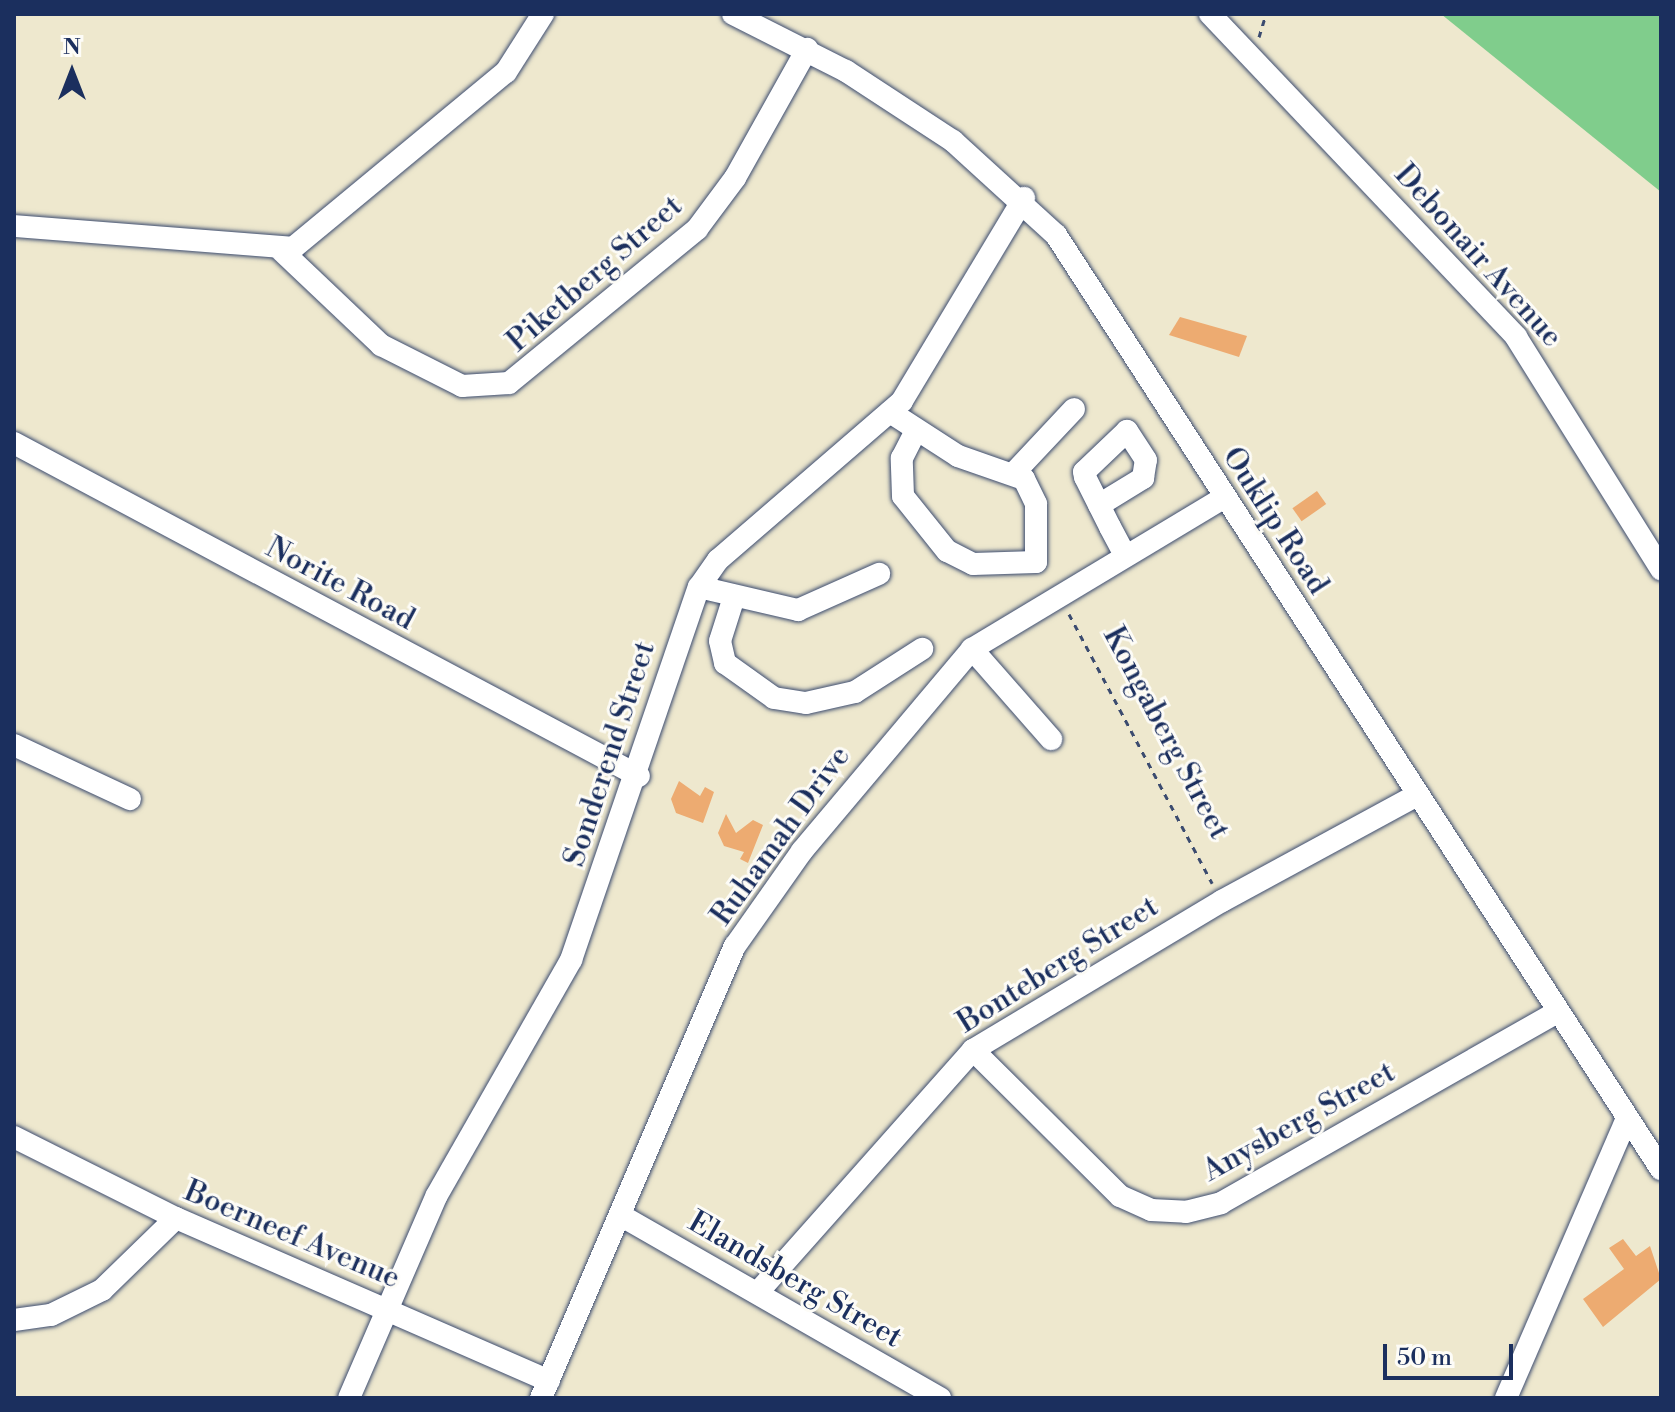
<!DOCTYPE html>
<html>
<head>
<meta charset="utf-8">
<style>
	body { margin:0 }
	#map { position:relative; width:1675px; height:1412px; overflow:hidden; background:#eee8ce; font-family:"Libre Bodoni",serif }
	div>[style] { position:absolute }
	.green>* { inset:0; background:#80cd8c }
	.building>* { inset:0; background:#edab71; transform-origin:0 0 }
	.path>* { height:3px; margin-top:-1.5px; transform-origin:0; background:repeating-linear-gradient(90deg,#3b4b6f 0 6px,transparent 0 12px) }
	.roads { filter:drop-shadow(0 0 2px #3b4b6f) drop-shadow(0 0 2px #3b4b6f) }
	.minor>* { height:22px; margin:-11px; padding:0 11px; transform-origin:11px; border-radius:11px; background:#fff }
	span { translate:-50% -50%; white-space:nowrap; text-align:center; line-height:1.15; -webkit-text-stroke:6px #fdfcf7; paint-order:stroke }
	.street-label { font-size:30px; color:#1b2f5e }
	.frame { position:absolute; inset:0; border:16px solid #1b2f5e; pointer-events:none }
	.north { position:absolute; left:32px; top:32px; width:80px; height:80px; -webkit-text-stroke:6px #fdfcf7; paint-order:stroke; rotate:0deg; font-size:22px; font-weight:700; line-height:32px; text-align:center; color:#1b2f5e }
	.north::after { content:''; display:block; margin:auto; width:28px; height:36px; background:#1b2f5e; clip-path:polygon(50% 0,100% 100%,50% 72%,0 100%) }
	.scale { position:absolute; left:1383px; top:1344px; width:130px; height:36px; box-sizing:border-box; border:4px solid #1b2f5e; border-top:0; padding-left:10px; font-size:24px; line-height:28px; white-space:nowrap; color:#1b2f5e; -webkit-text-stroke:6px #fdfcf7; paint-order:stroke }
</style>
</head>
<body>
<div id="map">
	<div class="green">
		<i style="clip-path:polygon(1441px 14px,1661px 14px,1661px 192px)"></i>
	</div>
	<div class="building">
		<i style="clip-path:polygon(1180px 317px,1247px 336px,1239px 357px,1169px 335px)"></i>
		<i style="left:1317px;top:491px;width:16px;height:30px;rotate:55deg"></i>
		<i style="clip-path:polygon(679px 781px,700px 796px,705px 787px,714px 792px,703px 823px,676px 813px,671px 799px)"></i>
		<i style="clip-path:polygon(726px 814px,736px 833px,753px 820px,763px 825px,748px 863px,740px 859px,744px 852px,724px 846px,718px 833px)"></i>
		<i style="clip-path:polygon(1623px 1239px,1636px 1256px,1650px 1246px,1661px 1279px,1603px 1327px,1583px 1299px,1624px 1269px,1609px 1248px)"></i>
	</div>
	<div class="path">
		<i style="left:1259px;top:37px;width:24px;rotate:-73deg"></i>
		<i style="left:1069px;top:614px;width:305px;rotate:62deg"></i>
	</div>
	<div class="roads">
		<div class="minor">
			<i style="left:733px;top:14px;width:127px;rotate:26.8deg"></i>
			<i style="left:846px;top:71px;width:128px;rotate:33.2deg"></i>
			<i style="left:953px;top:141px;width:139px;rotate:42.4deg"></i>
			<i style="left:1056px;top:235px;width:1113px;rotate:57.07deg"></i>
			<i style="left:1210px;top:14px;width:445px;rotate:46.5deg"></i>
			<i style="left:1516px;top:337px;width:274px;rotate:58deg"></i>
			<i style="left:14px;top:226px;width:280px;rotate:4.5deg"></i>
			<i style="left:293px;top:248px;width:276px;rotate:-39.6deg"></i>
			<i style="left:506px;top:72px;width:69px;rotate:-57.5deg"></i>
			<i style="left:282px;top:251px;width:137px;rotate:43.5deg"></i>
			<i style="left:381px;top:345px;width:91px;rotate:26.8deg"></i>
			<i style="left:462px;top:386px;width:47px;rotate:-3.7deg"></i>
			<i style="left:509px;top:383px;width:243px;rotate:-39.3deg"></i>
			<i style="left:697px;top:229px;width:64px;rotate:-53.3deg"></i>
			<i style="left:735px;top:178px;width:148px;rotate:-60.8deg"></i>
			<i style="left:890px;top:412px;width:81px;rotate:32.9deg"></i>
			<i style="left:958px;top:456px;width:70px;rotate:19.2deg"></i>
			<i style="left:1024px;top:479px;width:28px;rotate:64deg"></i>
			<i style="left:1036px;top:504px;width:58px;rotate:90deg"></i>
			<i style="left:1036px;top:562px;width:63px;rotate:178.2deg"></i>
			<i style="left:973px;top:564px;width:29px;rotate:-153deg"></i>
			<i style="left:947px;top:551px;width:70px;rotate:-128.7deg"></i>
			<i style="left:903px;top:496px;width:38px;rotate:-92deg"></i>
			<i style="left:902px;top:458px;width:31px;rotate:-63deg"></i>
			<i style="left:14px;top:443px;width:708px;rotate:28.05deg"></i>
			<i style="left:1013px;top:474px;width:89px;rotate:-46.8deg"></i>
			<i style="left:1099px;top:505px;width:52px;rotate:-31.5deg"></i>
			<i style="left:1143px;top:478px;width:18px;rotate:-81deg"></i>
			<i style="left:1146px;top:460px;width:35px;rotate:-123deg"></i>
			<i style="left:1127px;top:431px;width:59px;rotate:136.4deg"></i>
			<i style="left:1084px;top:472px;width:5px;rotate:79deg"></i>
			<i style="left:1085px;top:477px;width:56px;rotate:63.4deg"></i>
			<i style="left:1110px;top:527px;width:32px;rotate:62deg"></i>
			<i style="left:699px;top:587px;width:102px;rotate:13.1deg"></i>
			<i style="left:798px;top:610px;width:89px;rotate:-24deg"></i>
			<i style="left:734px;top:597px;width:46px;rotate:107.7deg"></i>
			<i style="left:720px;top:641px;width:23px;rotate:77deg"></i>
			<i style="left:725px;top:663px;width:60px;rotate:35.5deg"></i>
			<i style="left:774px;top:698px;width:32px;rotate:9deg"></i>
			<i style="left:806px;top:703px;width:50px;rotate:-12.7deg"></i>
			<i style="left:855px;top:692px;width:80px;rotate:-32.7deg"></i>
			<i style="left:972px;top:649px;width:120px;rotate:48.7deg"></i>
			<i style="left:14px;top:745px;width:128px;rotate:25deg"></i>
			<i style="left:973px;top:1050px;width:207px;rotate:44.8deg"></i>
			<i style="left:1120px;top:1196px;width:34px;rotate:24deg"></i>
			<i style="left:1151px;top:1210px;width:35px;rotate:3deg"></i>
			<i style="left:1186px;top:1212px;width:36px;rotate:-14deg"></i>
			<i style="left:1221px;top:1203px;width:383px;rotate:-29.6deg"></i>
			<i style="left:14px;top:1137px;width:181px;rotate:26.6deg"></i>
			<i style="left:176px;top:1218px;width:407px;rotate:23.6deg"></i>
			<i style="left:620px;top:1215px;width:369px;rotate:29.8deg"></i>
			<i style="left:759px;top:1291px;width:322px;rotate:-48.4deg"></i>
			<i style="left:973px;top:1050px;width:290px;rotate:-30.9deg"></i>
			<i style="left:1222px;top:901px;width:220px;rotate:-28.5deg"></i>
			<i style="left:14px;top:1320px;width:37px;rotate:-8deg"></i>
			<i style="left:51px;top:1315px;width:57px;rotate:-26.1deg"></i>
			<i style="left:102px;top:1290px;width:103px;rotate:-44.2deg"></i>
			<i style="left:349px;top:1398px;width:221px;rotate:-66.6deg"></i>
			<i style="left:437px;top:1195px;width:271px;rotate:-60.3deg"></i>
			<i style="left:571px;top:960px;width:394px;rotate:-71.1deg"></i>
			<i style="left:699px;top:587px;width:33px;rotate:-55deg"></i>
			<i style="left:718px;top:560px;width:243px;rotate:-40.8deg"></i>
			<i style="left:902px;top:401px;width:237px;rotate:-59deg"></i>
			<i style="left:541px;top:1398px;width:492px;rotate:-66.8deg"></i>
			<i style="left:735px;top:946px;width:116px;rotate:-54.8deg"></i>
			<i style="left:802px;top:851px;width:264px;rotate:-49.9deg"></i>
			<i style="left:972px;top:649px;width:295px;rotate:-31deg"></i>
			<i style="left:1506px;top:1398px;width:302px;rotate:-66.6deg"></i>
		</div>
	</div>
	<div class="street-label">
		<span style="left:1478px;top:256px;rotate:48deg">Debonair Avenue</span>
		<span style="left:595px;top:274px;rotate:-41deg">Piketberg Street</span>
		<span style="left:1275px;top:521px;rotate:57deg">Ouklip Road</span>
		<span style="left:340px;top:584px;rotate:28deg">Norite Road</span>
		<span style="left:1166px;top:733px;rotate:62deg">Kongaberg Street</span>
		<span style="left:610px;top:754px;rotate:-72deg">Sonderend Street</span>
		<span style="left:781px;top:836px;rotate:-54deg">Ruhamah Drive</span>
		<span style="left:1058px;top:965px;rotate:-32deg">Bonteberg Street</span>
		<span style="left:1299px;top:1122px;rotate:-29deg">Anysberg Street</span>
		<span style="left:292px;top:1235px;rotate:23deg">Boerneef Avenue</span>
		<span style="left:795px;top:1280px;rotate:30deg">Elandsberg Street</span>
	</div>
	<div class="frame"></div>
	<div class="north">N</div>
	<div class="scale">50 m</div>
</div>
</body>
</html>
